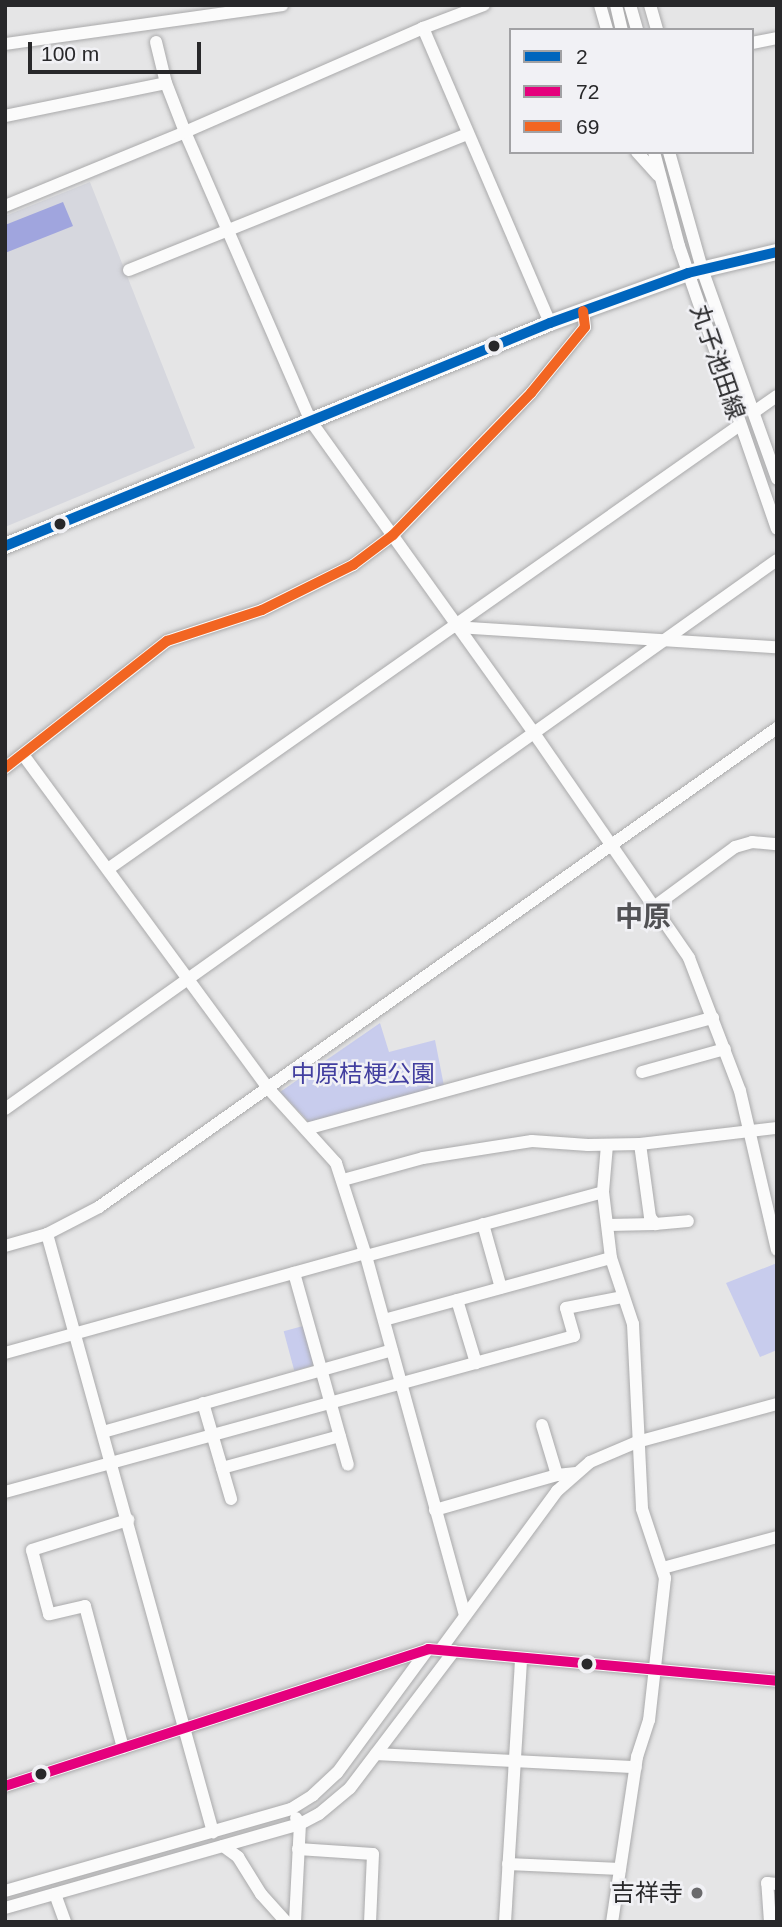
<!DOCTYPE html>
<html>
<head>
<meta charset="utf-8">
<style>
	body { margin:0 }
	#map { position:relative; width:782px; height:1927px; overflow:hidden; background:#e5e5e6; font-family:Arial,"Noto Sans JP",sans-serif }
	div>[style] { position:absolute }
	.built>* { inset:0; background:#d6d7de }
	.green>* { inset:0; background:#c8cced; transform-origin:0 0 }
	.water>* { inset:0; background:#a0a5de }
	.roads { filter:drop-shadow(0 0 2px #aaaaab) drop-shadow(0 0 2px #aaaaab) }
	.minor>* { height:12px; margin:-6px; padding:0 6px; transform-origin:6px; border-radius:6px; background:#fbfbfb }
	.major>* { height:16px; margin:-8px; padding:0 8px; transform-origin:8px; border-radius:8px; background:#fbfbfb }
	.bus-1>* { height:10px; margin:-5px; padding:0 5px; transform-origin:5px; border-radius:5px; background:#0065bd }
	.bus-2>* { height:10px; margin:-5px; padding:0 5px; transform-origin:5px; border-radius:5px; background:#e5007d }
	.bus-3>* { height:10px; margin:-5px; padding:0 5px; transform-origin:5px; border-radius:5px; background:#f26522 }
	.dots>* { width:19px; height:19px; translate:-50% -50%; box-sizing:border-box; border:4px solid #f1f1f5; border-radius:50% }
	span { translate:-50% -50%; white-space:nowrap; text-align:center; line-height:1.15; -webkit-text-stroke:5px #f1f1f5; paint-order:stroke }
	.street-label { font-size:24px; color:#28282a }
	.park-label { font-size:24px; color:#413e9f }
	.poi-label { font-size:24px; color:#28282a }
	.right { translate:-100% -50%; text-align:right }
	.quarter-label { font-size:28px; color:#525255; font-weight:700 }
	.frame { position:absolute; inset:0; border:7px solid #28282a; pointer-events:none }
	.legend { position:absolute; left:509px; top:28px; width:245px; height:126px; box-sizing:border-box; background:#f1f1f5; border:2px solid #a1a1a4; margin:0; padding:9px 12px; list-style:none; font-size:21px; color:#28282a }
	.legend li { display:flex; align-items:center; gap:14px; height:35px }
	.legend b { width:35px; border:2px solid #a1a1a4 }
	.scale { position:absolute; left:28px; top:42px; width:173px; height:32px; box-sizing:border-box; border:4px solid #28282a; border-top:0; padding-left:9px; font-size:21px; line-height:24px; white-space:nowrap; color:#28282a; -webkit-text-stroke:5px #f1f1f5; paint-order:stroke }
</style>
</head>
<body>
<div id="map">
	<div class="built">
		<i style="clip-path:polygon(90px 182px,195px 448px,5px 527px,5px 216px)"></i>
	</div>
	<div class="green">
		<i style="clip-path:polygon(380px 1023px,389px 1052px,435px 1040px,444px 1086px,310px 1123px,280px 1092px)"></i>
		<i style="clip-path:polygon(777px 1263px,777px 1350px,760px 1357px,726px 1283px)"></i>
		<i style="left:303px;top:1326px;width:41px;height:20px;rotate:75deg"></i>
	</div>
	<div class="water">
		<i style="clip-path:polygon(63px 202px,73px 226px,5px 253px,5px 225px)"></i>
	</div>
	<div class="roads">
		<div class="minor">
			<i style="left:600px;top:5px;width:26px;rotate:74deg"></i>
			<i style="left:616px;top:5px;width:26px;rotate:77deg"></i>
			<i style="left:630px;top:5px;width:26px;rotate:74deg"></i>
			<i style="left:650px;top:5px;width:26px;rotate:74deg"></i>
			<i style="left:423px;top:28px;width:321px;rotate:66.7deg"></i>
			<i style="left:156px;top:42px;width:42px;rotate:76.3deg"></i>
			<i style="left:166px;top:83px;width:53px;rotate:68.8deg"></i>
			<i style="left:185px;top:132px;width:314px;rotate:66.5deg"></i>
			<i style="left:310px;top:420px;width:385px;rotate:54.4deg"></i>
			<i style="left:534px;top:733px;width:273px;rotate:55.4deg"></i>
			<i style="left:689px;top:958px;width:142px;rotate:69deg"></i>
			<i style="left:740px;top:1091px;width:163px;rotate:76.9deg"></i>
			<i style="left:752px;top:43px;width:25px;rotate:-11deg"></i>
			<i style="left:5px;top:44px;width:280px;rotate:-8deg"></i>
			<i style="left:5px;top:116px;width:164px;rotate:-11.6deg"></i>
			<i style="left:637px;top:152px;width:31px;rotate:48deg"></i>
			<i style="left:654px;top:152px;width:97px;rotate:75.1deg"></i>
			<i style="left:679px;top:246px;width:299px;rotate:70.9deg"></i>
			<i style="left:669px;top:152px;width:122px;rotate:74.2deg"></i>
			<i style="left:702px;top:269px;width:223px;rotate:70.3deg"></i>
			<i style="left:5px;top:206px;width:195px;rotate:-22.3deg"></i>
			<i style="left:185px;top:132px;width:260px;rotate:-23.6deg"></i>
			<i style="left:423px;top:28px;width:65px;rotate:-20.7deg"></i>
			<i style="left:129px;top:270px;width:364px;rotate:-21.9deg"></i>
			<i style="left:754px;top:412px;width:28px;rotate:-35deg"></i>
			<i style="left:455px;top:627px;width:323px;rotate:3.6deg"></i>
			<i style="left:24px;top:756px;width:411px;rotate:53.7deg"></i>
			<i style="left:267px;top:1087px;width:103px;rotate:47.8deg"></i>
			<i style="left:336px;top:1163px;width:98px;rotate:72.1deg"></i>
			<i style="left:366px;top:1256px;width:372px;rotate:74.6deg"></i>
			<i style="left:5px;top:768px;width:206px;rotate:-38.1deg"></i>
			<i style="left:167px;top:641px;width:100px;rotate:-18.1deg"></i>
			<i style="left:262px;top:610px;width:102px;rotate:-26.3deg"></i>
			<i style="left:353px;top:565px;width:50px;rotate:-36.9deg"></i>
			<i style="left:393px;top:535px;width:198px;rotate:-45.8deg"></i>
			<i style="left:531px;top:393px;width:85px;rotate:-50.7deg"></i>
			<i style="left:585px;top:327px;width:16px;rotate:-97deg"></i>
			<i style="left:108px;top:869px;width:772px;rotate:-35.09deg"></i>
			<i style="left:655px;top:906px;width:99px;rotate:-36.4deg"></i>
			<i style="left:735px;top:847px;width:18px;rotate:-16deg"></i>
			<i style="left:752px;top:842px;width:25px;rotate:5deg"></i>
			<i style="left:642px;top:1072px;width:86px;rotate:-15.5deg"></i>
			<i style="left:5px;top:1109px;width:947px;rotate:-35.42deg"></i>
			<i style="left:306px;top:1129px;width:422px;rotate:-15.3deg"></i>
			<i style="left:640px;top:1144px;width:74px;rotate:82.2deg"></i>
			<i style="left:650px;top:1217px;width:9px;rotate:54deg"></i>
			<i style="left:655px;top:1224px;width:33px;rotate:-5deg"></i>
			<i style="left:607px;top:1145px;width:47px;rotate:94.9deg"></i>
			<i style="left:603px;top:1192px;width:66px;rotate:83.1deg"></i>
			<i style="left:611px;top:1258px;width:70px;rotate:71.6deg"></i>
			<i style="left:633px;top:1324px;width:185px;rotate:87.2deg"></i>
			<i style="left:642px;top:1509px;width:73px;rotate:71.6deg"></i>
			<i style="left:665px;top:1578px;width:143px;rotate:96.4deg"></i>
			<i style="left:649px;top:1720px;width:39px;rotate:108deg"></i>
			<i style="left:637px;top:1757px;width:167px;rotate:98.6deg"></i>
			<i style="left:343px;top:1180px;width:83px;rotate:-15.4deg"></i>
			<i style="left:423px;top:1158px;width:110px;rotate:-8.9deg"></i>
			<i style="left:532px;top:1141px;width:56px;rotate:4.1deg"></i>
			<i style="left:588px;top:1145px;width:52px;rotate:-1.1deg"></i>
			<i style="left:640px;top:1144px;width:138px;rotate:-6.7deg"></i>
			<i style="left:483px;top:1224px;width:66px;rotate:74.3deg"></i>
			<i style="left:608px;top:1225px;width:47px;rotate:-1.2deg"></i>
			<i style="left:47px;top:1234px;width:621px;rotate:74.49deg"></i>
			<i style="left:5px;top:1246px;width:44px;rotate:-15.9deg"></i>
			<i style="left:47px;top:1234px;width:59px;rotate:-27.4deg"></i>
			<i style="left:99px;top:1207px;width:830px;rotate:-35.24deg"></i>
			<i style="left:366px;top:1256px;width:245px;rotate:-15.1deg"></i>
			<i style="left:294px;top:1273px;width:199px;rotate:74.3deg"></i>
			<i style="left:457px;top:1300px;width:66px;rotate:73.2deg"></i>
			<i style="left:384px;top:1320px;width:235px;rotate:-15.3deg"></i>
			<i style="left:5px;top:1353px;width:374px;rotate:-15.5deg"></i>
			<i style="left:203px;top:1403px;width:100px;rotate:73.7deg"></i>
			<i style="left:542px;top:1425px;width:52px;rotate:73.3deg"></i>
			<i style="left:103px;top:1432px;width:300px;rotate:-15.8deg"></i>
			<i style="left:222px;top:1468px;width:122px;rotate:-15.2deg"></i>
			<i style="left:5px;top:1492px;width:590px;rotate:-15.33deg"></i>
			<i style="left:574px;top:1336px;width:29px;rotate:-106deg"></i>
			<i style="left:566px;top:1308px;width:57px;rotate:-11.1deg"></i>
			<i style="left:435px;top:1510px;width:127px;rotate:-16deg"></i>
			<i style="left:557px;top:1475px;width:19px;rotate:-6deg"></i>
			<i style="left:663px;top:1568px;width:118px;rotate:-15.2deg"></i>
			<i style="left:441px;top:1649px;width:196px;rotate:-53.7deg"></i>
			<i style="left:557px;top:1491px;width:44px;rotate:-41.3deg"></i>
			<i style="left:590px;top:1462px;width:51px;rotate:-23.1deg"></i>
			<i style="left:637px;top:1442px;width:145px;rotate:-15.2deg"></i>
			<i style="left:123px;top:1748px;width:147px;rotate:-105deg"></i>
			<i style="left:85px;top:1606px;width:37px;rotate:167deg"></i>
			<i style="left:49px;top:1614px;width:66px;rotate:-104.9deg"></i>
			<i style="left:32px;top:1550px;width:101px;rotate:-17.4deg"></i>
			<i style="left:376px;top:1754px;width:260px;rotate:2.9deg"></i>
			<i style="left:5px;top:1786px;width:445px;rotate:-17.9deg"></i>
			<i style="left:428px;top:1649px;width:350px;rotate:5.2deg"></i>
			<i style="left:223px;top:1846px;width:19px;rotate:36deg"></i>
			<i style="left:238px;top:1857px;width:44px;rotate:58.1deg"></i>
			<i style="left:261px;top:1894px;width:38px;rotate:48deg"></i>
			<i style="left:298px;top:1849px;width:75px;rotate:3.8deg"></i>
			<i style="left:373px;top:1854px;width:68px;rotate:92.5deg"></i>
			<i style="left:508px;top:1864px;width:112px;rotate:2.6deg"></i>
			<i style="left:5px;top:1891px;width:298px;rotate:-16deg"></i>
			<i style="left:291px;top:1809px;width:26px;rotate:-32deg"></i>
			<i style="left:313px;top:1795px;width:33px;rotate:-43deg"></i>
			<i style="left:337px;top:1773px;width:154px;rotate:-53.7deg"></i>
			<i style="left:55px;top:1894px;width:30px;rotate:70deg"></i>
			<i style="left:5px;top:1908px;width:307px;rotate:-15.9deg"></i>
			<i style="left:300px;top:1824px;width:21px;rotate:-28deg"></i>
			<i style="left:319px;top:1814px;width:40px;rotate:-40deg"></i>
			<i style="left:350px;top:1788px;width:172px;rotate:-52.8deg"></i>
			<i style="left:295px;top:1922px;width:98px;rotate:-87.1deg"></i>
			<i style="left:300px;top:1824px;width:7px;rotate:-124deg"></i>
			<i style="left:505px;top:1922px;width:264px;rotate:-86.5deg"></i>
			<i style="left:770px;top:1922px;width:39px;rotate:-94deg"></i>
			<i style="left:767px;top:1883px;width:10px;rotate:6deg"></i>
		</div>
		<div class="major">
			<i style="left:5px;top:546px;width:589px;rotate:-22.25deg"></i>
			<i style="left:550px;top:323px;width:147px;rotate:-19.9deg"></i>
			<i style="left:688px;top:273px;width:91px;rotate:-13.3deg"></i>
		</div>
	</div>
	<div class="bus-1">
		<i style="left:5px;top:546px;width:589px;rotate:-22.25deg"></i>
		<i style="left:550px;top:323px;width:147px;rotate:-19.9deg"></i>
		<i style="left:688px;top:273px;width:91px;rotate:-13.3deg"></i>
	</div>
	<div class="bus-2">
		<i style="left:5px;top:1786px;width:445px;rotate:-17.9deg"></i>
		<i style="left:428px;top:1649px;width:350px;rotate:5.2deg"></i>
	</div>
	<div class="bus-3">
		<i style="left:5px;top:768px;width:206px;rotate:-38.1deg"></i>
		<i style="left:167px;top:641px;width:100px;rotate:-18.1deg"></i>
		<i style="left:262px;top:610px;width:102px;rotate:-26.3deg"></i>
		<i style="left:353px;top:565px;width:50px;rotate:-36.9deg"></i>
		<i style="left:393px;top:535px;width:198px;rotate:-45.8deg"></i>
		<i style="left:531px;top:393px;width:85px;rotate:-50.7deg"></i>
		<i style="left:585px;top:327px;width:16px;rotate:-97deg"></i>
	</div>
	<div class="dots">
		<i style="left:494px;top:346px;background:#28282a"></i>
		<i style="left:60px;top:524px;background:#28282a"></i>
		<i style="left:587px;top:1664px;background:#28282a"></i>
		<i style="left:41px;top:1774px;background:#28282a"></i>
		<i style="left:697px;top:1893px;background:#6a6a6c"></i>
	</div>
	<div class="street-label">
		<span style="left:718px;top:362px;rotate:71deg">丸子池田線</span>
	</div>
	<div class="park-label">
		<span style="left:363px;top:1074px">中原桔梗公園</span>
	</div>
	<div class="poi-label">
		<span class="right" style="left:683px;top:1893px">吉祥寺</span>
	</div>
	<div class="quarter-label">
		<span style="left:643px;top:917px">中原</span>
	</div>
	<div class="frame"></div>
	<ul class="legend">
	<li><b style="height:9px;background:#0065bd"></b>2</li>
	<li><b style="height:9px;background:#e5007d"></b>72</li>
	<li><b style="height:9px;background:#f26522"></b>69</li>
	</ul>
	<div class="scale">100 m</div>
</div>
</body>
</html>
